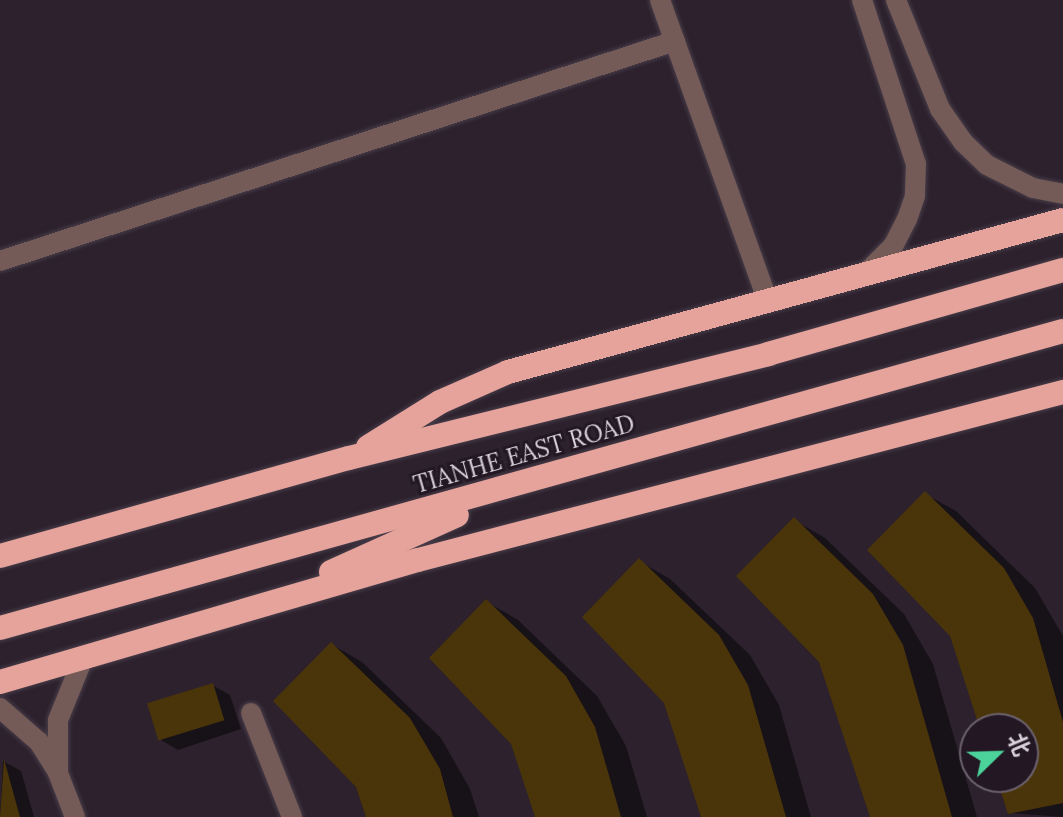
<!DOCTYPE html>
<html>
<head>
<meta charset="utf-8">
<style>
	body { margin:0 }
	#map { position:relative; width:1063px; height:817px; overflow:hidden; background:#2c212d; font-family:Lora,"Noto Sans SC",serif }
	div>[style] { position:absolute }
	.shadow>* { inset:0; background:#0007 }
	.building>* { inset:0; background:#4a340a; transform-origin:0 0 }
	.roads { filter:drop-shadow(0 0 2px #483d49) drop-shadow(0 0 2px #483d49) }
	.minor>* { height:20px; margin:-10px; padding:0 10px; transform-origin:10px; border-radius:10px; background:#755b57 }
	.highway>* { height:24px; margin:-12px; padding:0 12px; transform-origin:12px; border-radius:12px; background:#e5a39c }
	span { translate:-50% -50%; white-space:nowrap; text-align:center; line-height:1.15; -webkit-text-stroke:6px #221723; paint-order:stroke }
	.street-label { font-size:24px; color:#d8d1d9 }
	.north { position:absolute; left:959px; top:713px; width:80px; height:80px; box-sizing:border-box; background:#221723; border:2px solid #6b616c; border-radius:50%; rotate:67deg; font-size:22px; font-weight:700; line-height:32px; text-align:center; color:#d8d1d9 }
	.north::after { content:''; display:block; margin:auto; width:28px; height:36px; background:#4cd39b; clip-path:polygon(50% 0,100% 100%,50% 72%,0 100%) }
</style>
</head>
<body>
<div id="map">
	<div class="shadow">
		<i style="clip-path:polygon(925px 494px,956px 511px,1035px 588px,1063px 636px,1063px 817px,1010px 813px,998px 777px,1023px 777px,1023px 729px,982px 729px)"></i>
		<i style="clip-path:polygon(794px 520px,825px 538px,904px 614px,933px 664px,977px 817px,872px 817px)"></i>
		<i style="clip-path:polygon(639px 561px,670px 579px,750px 655px,779px 705px,811px 817px,703px 817px)"></i>
		<i style="clip-path:polygon(487px 602px,518px 620px,597px 696px,626px 746px,647px 817px,537px 817px)"></i>
		<i style="clip-path:polygon(331px 644px,362px 662px,441px 738px,470px 789px,479px 817px,368px 817px)"></i>
		<i style="clip-path:polygon(212px 685px,230px 695px,241px 729px,178px 750px,161px 740px)"></i>
		<i style="clip-path:polygon(3px 761px,21px 771px,34px 817px,0 817px)"></i>
	</div>
	<div class="building">
		<i style="clip-path:polygon(925px 491px,1004px 568px,1033px 618px,1063px 722px,1063px 803px,1008px 814px,996px 777px,1023px 777px,1023px 729px,980px 729px,950px 636px,867px 550px)"></i>
		<i style="clip-path:polygon(794px 517px,873px 594px,903px 645px,952px 817px,870px 817px,819px 662px,736px 576px)"></i>
		<i style="clip-path:polygon(639px 558px,719px 635px,748px 685px,786px 817px,701px 817px,664px 703px,582px 617px)"></i>
		<i style="clip-path:polygon(486px 599px,566px 676px,595px 727px,621px 817px,535px 817px,511px 744px,429px 658px)"></i>
		<i style="clip-path:polygon(331px 642px,410px 718px,440px 769px,453px 817px,366px 817px,356px 787px,273px 701px)"></i>
		<i style="left:213px;top:683px;width:39px;height:69px;rotate:73deg"></i>
		<i style="clip-path:polygon(4px 759px,20px 817px,0 817px)"></i>
	</div>
	<div class="roads">
		<div class="minor">
			<i style="left:660px;top:0;width:318px;rotate:70.3deg"></i>
			<i style="left:862px;top:0;width:173px;rotate:71.8deg"></i>
			<i style="left:916px;top:164px;width:32px;rotate:92deg"></i>
			<i style="left:915px;top:196px;width:24px;rotate:109deg"></i>
			<i style="left:907px;top:219px;width:30px;rotate:117deg"></i>
			<i style="left:893px;top:246px;width:35px;rotate:135deg"></i>
			<i style="left:896px;top:0;width:118px;rotate:68deg"></i>
			<i style="left:940px;top:109px;width:40px;rotate:55.1deg"></i>
			<i style="left:963px;top:142px;width:33px;rotate:44deg"></i>
			<i style="left:987px;top:165px;width:51px;rotate:26.6deg"></i>
			<i style="left:1033px;top:188px;width:31px;rotate:11deg"></i>
			<i style="left:0;top:261px;width:710px;rotate:-18.05deg"></i>
			<i style="left:0;top:708px;width:52px;rotate:41.1deg"></i>
			<i style="left:39px;top:742px;width:36px;rotate:58deg"></i>
			<i style="left:58px;top:773px;width:47px;rotate:68.9deg"></i>
			<i style="left:251px;top:713px;width:112px;rotate:68.5deg"></i>
			<i style="left:58px;top:773px;width:53px;rotate:-90deg"></i>
			<i style="left:58px;top:720px;width:69px;rotate:-67.9deg"></i>
		</div>
		<div class="highway">
			<i style="left:368px;top:447px;width:85px;rotate:-32deg"></i>
			<i style="left:440px;top:402px;width:74px;rotate:-23.8deg"></i>
			<i style="left:508px;top:372px;width:575px;rotate:-15.32deg"></i>
			<i style="left:0;top:556px;width:362px;rotate:-15.7deg"></i>
			<i style="left:349px;top:458px;width:432px;rotate:-13.9deg"></i>
			<i style="left:768px;top:354px;width:307px;rotate:-15.9deg"></i>
			<i style="left:331px;top:572px;width:138px;rotate:-24.3deg"></i>
			<i style="left:0;top:628px;width:1104px;rotate:-15.61deg"></i>
			<i style="left:0;top:682px;width:435px;rotate:-16.3deg"></i>
			<i style="left:418px;top:560px;width:667px;rotate:-14.6deg"></i>
		</div>
	</div>
	<div class="street-label">
		<span style="left:524px;top:454px;rotate:-16deg">TIANHE EAST ROAD</span>
	</div>
	<div class="north">北</div>
</div>
</body>
</html>
